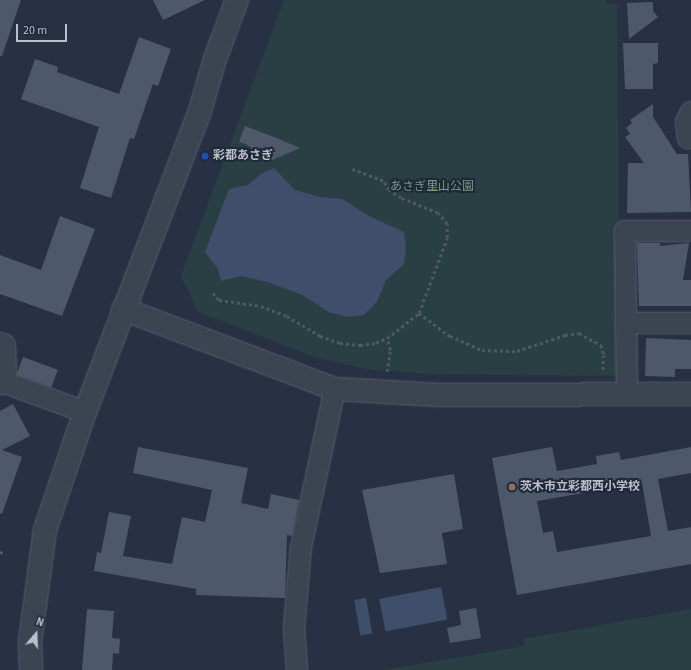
<!DOCTYPE html>
<html>
<head>
<meta charset="utf-8">
<style>
	body { margin:0 }
	#map { position:relative; width:691px; height:670px; overflow:hidden; background:#283143; font-family:"Source Sans 3","Noto Sans JP",sans-serif }
	div>[style] { position:absolute }
	.green>* { inset:0; background:#2a3f44 }
	.water>* { inset:0; background:#3f4e6b; transform-origin:0 0 }
	.building>* { inset:0; background:#4e586b; transform-origin:0 0 }
	.path>* { height:2.5px; margin-top:-1.25px; transform-origin:0; background:repeating-linear-gradient(90deg,#485c60 0 3px,transparent 0 6px) }
	.roads { filter:drop-shadow(0 0 1px #585f6d) drop-shadow(0 0 1px #585f6d) }
	.minor>* { height:20px; margin:-10px; padding:0 10px; transform-origin:10px; border-radius:10px; background:#3c4452 }
	.tertiary>* { height:22px; margin:-11px; padding:0 11px; transform-origin:11px; border-radius:11px; background:#3c4452 }
	.dots>* { width:11px; height:11px; translate:-50% -50%; box-sizing:border-box; border:2px solid #212938; border-radius:50% }
	span { translate:-50% -50%; white-space:nowrap; text-align:center; line-height:1.15; -webkit-text-stroke:4px #212938; paint-order:stroke }
	.poi-label { font-size:12px; color:#babfcc; font-weight:700 }
	.left { translate:0 -50%; text-align:left }
	.park-label { font-size:12px; color:#729c7e }
	.north { position:absolute; left:16px; top:614px; width:40px; height:40px; -webkit-text-stroke:3px #212938; paint-order:stroke; rotate:19deg; font-size:11px; font-weight:700; line-height:16px; text-align:center; color:#babfcc }
	.north::after { content:''; display:block; margin:auto; width:14px; height:18px; background:#babfcc; clip-path:polygon(50% 0,100% 100%,50% 72%,0 100%) }
	.scale { position:absolute; left:16px; top:24px; width:51px; height:18px; box-sizing:border-box; border:2px solid #babfcc; border-top:0; padding-left:5px; font-size:12px; line-height:14px; white-space:nowrap; color:#babfcc; -webkit-text-stroke:3px #212938; paint-order:stroke }
</style>
</head>
<body>
<div id="map">
	<div class="green">
		<i style="clip-path:polygon(284px 0,606px 0,606px 4px,617px 4px,620px 376px,430px 374px,366px 369px,315px 357px,198px 312px,181px 276px)"></i>
		<i style="clip-path:polygon(691px 609px,691px 670px,384px 670px,524px 646px,523px 639px)"></i>
	</div>
	<div class="water">
		<i style="clip-path:polygon(274px 168px,295px 190px,319px 197px,342px 199px,369px 216px,404px 232px,406px 248px,404px 264px,386px 280px,377px 302px,364px 315px,347px 317px,329px 312px,302px 295px,268px 282px,241px 276px,221px 281px,218px 269px,205px 252px,229px 189px,248px 185px,261px 174px)"></i>
		<i style="left:441px;top:587px;width:33px;height:63px;rotate:79deg"></i>
		<i style="left:366px;top:598px;width:36px;height:12px;rotate:80deg"></i>
	</div>
	<div class="building">
		<i style="clip-path:polygon(0 0,21px 0,2px 56px,0 56px)"></i>
		<i style="clip-path:polygon(153px 0,205px 0,163px 20px)"></i>
		<i style="clip-path:polygon(653px 2px,653px 11px,658px 17px,629px 39px,627px 3px)"></i>
		<i style="clip-path:polygon(139px 37px,171px 49px,158px 86px,153px 84px,134px 139px,130px 138px,111px 198px,80px 188px,99px 127px,21px 99px,35px 59px,58px 67px,57px 72px,119px 94px)"></i>
		<i style="clip-path:polygon(623px 43px,658px 43px,658px 63px,653px 64px,653px 89px,625px 89px)"></i>
		<i style="clip-path:polygon(653px 104px,653px 117px,677px 154px,688px 154px,691px 212px,627px 213px,628px 163px,644px 163px,625px 137px,630px 134px,626px 128px,632px 123px,630px 120px)"></i>
		<i style="clip-path:polygon(245px 126px,279px 139px,300px 148px,268px 162px,246px 144px,239px 142px)"></i>
		<i style="clip-path:polygon(60px 216px,95px 229px,62px 316px,0 294px,0 255px,41px 270px)"></i>
		<i style="clip-path:polygon(637px 243px,660px 243px,660px 246px,689px 243px,683px 280px,691px 280px,691px 306px,639px 306px)"></i>
		<i style="clip-path:polygon(646px 338px,691px 340px,691px 369px,675px 369px,675px 377px,645px 376px)"></i>
		<i style="left:23px;top:357px;width:37px;height:19px;rotate:20deg"></i>
		<i style="clip-path:polygon(13px 404px,30px 436px,2px 450px,22px 457px,2px 514px,0 513px,0 411px)"></i>
		<i style="clip-path:polygon(138px 447px,248px 468px,241px 503px,268px 509px,271px 494px,299px 500px,292px 536px,287px 535px,285px 598px,196px 595px,196px 589px,94px 571px,97px 552px,101px 553px,109px 512px,131px 516px,123px 556px,172px 564px,182px 517px,205px 522px,212px 490px,133px 473px)"></i>
		<i style="clip-path:polygon(evenodd,552px 447px,557px 471px,597px 464px,596px 456px,619px 452px,621px 460px,691px 447px,691px 473px,658px 479px,668px 531px,691px 527px,691px 564px,517px 595px,492px 458px,552px 447px,642px 483px,651px 536px,557px 552px,553px 531px,543px 533px,537px 501px,642px 483px)"></i>
		<i style="clip-path:polygon(454px 474px,463px 529px,442px 533px,447px 564px,380px 573px,362px 490px)"></i>
		<i style="clip-path:polygon(476px 608px,481px 638px,450px 643px,447px 628px,461px 625px,459px 611px)"></i>
		<i style="clip-path:polygon(87px 609px,114px 611px,112px 638px,120px 639px,119px 654px,113px 653px,112px 670px,82px 670px)"></i>
	</div>
	<div class="path">
		<i style="left:213px;top:293px;width:9px;rotate:49deg"></i>
		<i style="left:219px;top:300px;width:42px;rotate:8.1deg"></i>
		<i style="left:261px;top:306px;width:28px;rotate:21deg"></i>
		<i style="left:287px;top:316px;width:39px;rotate:31deg"></i>
		<i style="left:320px;top:336px;width:21px;rotate:19deg"></i>
		<i style="left:340px;top:343px;width:20px;rotate:6deg"></i>
		<i style="left:360px;top:345px;width:16px;rotate:-7deg"></i>
		<i style="left:376px;top:343px;width:12px;rotate:-24deg"></i>
		<i style="left:387px;top:338px;width:41px;rotate:-38deg"></i>
		<i style="left:419px;top:313px;width:80px;rotate:-69.5deg"></i>
		<i style="left:447px;top:238px;width:14px;rotate:-90deg"></i>
		<i style="left:447px;top:224px;width:14px;rotate:-129deg"></i>
		<i style="left:438px;top:213px;width:40px;rotate:-158deg"></i>
		<i style="left:401px;top:198px;width:14px;rotate:-146deg"></i>
		<i style="left:389px;top:190px;width:11px;rotate:-124deg"></i>
		<i style="left:383px;top:181px;width:34px;rotate:-159deg"></i>
		<i style="left:419px;top:313px;width:39px;rotate:37deg"></i>
		<i style="left:450px;top:336px;width:35px;rotate:24deg"></i>
		<i style="left:482px;top:350px;width:35px;rotate:2deg"></i>
		<i style="left:517px;top:351px;width:51px;rotate:-18.4deg"></i>
		<i style="left:565px;top:335px;width:14px;rotate:-8deg"></i>
		<i style="left:579px;top:333px;width:25px;rotate:29deg"></i>
		<i style="left:601px;top:345px;width:10px;rotate:73deg"></i>
		<i style="left:604px;top:355px;width:18px;rotate:93deg"></i>
		<i style="left:387px;top:372px;width:22px;rotate:-82deg"></i>
		<i style="left:390px;top:350px;width:12px;rotate:-104deg"></i>
		<i style="left:0;top:552px;width:6px;rotate:18deg"></i>
	</div>
	<div class="roads">
		<div class="minor">
			<i style="left:691px;top:112px;width:11px;rotate:117deg"></i>
			<i style="left:686px;top:122px;width:16px;rotate:83deg"></i>
			<i style="left:688px;top:138px;width:3px"></i>
			<i style="left:628px;top:323px;width:63px"></i>
			<i style="left:0;top:343px;width:5px;rotate:22deg"></i>
			<i style="left:5px;top:345px;width:38px;rotate:88deg"></i>
			<i style="left:0;top:384px;width:6px;rotate:-9deg"></i>
			<i style="left:6px;top:383px;width:84px;rotate:20.2deg"></i>
			<i style="left:627px;top:394px;width:163px;rotate:-90.7deg"></i>
			<i style="left:625px;top:231px;width:66px"></i>
			<i style="left:297px;top:670px;width:42px;rotate:-94.1deg"></i>
			<i style="left:294px;top:628px;width:81px;rotate:-85.1deg"></i>
			<i style="left:301px;top:547px;width:162px;rotate:-77.9deg"></i>
		</div>
		<div class="tertiary">
			<i style="left:123px;top:309px;width:227px;rotate:20.7deg"></i>
			<i style="left:335px;top:389px;width:104px;rotate:3.3deg"></i>
			<i style="left:439px;top:395px;width:252px;rotate:-0.2deg"></i>
			<i style="left:31px;top:670px;width:28px;rotate:-92deg"></i>
			<i style="left:30px;top:642px;width:113px;rotate:-82.4deg"></i>
			<i style="left:45px;top:530px;width:125px;rotate:-71.3deg"></i>
			<i style="left:85px;top:412px;width:319px;rotate:-69.1deg"></i>
			<i style="left:199px;top:114px;width:57px;rotate:-73.8deg"></i>
			<i style="left:215px;top:59px;width:63px;rotate:-69.6deg"></i>
		</div>
	</div>
	<div class="dots">
		<i style="left:205px;top:156px;background:#1a4fb4"></i>
		<i style="left:512px;top:487px;background:#8d6e63"></i>
	</div>
	<div class="poi-label">
		<span class="left" style="left:213px;top:156px">彩都あさぎ</span>
		<span class="left" style="left:520px;top:487px">茨木市立彩都西小学校</span>
	</div>
	<div class="park-label">
		<span style="left:432px;top:187px">あさぎ里山公園</span>
	</div>
	<div class="north">N</div>
	<div class="scale">20 m</div>
</div>
</body>
</html>
